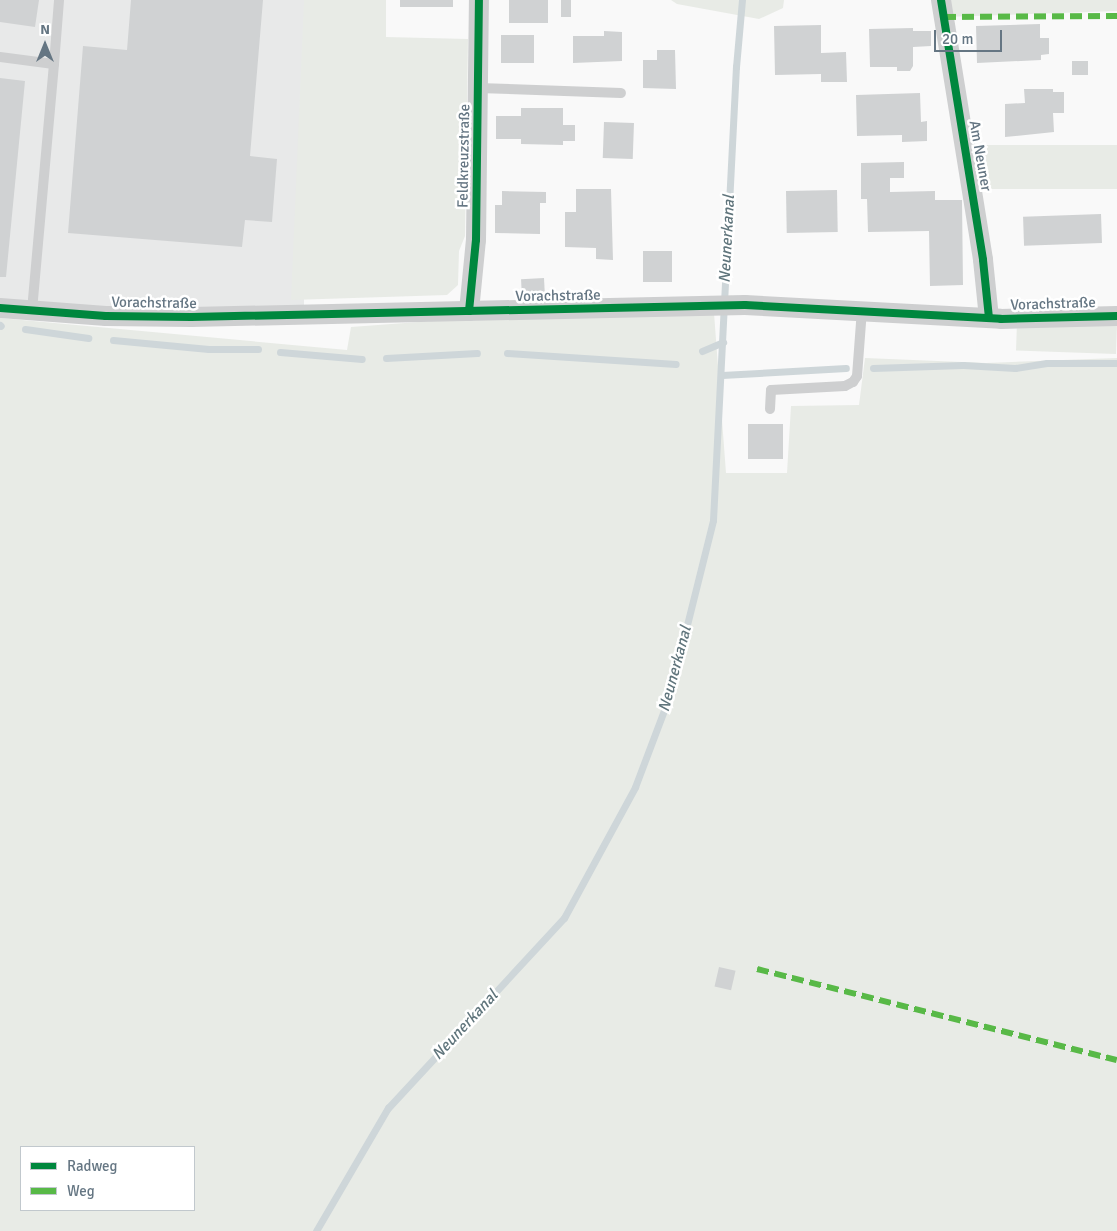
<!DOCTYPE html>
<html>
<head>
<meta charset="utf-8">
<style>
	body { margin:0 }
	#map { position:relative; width:1117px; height:1231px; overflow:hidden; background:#f9f9f9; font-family:Signika,sans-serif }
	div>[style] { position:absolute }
	.built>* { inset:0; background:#e8e9e9; transform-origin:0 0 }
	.green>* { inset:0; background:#e8ebe6; transform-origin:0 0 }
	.stream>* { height:7px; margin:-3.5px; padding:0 3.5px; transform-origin:3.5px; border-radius:3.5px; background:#ced6d9 }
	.building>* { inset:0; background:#d0d2d3; transform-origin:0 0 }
	.lane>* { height:10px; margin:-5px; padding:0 5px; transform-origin:5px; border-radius:5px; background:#cecfd0 }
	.street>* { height:20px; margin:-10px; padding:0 10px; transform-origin:10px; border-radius:10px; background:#cecfd0 }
	.quiet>* { height:6px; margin-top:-3px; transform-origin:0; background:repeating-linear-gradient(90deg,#58b947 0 12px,transparent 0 18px) }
	.cycleway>* { height:8px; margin:-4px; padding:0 4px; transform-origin:4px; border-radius:4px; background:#00873e }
	span { translate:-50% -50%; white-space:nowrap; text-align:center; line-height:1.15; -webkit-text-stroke:5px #fff; paint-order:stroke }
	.street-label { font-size:15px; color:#657683 }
	.water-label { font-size:16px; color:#60757c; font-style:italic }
	.legend { position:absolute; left:20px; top:1146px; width:175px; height:65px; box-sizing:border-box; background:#fff; border:1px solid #c1c8cd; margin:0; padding:6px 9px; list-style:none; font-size:15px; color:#657683 }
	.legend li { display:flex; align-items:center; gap:10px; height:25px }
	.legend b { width:25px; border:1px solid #c1c8cd }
	.north { position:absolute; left:20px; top:20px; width:50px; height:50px; -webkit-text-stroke:4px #fff; paint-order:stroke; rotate:0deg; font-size:14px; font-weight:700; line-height:20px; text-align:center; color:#657683 }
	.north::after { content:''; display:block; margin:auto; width:18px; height:22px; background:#657683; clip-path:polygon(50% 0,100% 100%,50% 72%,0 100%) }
	.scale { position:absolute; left:934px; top:30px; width:68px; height:22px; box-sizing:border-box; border:2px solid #657683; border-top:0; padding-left:6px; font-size:15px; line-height:18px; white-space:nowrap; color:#657683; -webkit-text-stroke:4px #fff; paint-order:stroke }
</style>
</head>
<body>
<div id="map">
	<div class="built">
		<i style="left:0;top:0;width:304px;height:308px"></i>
	</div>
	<div class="green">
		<i style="clip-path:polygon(304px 0,386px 0,386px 37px,468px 39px,465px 236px,459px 251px,458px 285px,447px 295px,291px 300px)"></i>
		<i style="clip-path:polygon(671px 0,784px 0,783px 8px,759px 19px,677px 4px)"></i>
		<i style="clip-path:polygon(941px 0,1117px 0,1117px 11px,944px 17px)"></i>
		<i style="left:1117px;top:145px;width:44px;height:148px;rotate:90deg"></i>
		<i style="clip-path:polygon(evenodd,714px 313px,726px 473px,787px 473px,791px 406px,859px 405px,865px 358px,986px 363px,1117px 358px,1117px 1231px,0 1231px,0 318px,347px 350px,351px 327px,459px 319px,714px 313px,21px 1147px,194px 1147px,194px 1210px,21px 1210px,21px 1147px)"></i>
		<i style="left:1117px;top:324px;width:30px;height:100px;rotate:92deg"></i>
	</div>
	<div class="stream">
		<i style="left:0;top:325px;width:1px;rotate:45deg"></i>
		<i style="left:25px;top:329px;width:64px;rotate:8.1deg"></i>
		<i style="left:113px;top:340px;width:96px;rotate:5.4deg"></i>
		<i style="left:209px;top:349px;width:49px"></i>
		<i style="left:702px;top:351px;width:23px;rotate:-23deg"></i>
		<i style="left:280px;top:352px;width:82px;rotate:4.9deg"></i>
		<i style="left:507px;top:353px;width:169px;rotate:3.7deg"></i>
		<i style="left:386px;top:358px;width:91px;rotate:-3.1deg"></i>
		<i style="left:873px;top:368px;width:90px;rotate:-1.9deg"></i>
		<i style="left:963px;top:365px;width:52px;rotate:3.3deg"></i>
		<i style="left:1015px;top:368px;width:32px;rotate:-9deg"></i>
		<i style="left:1047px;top:363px;width:70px"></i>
		<i style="left:722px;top:375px;width:124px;rotate:-3.2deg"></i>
		<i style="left:316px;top:1231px;width:143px;rotate:-59.7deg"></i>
		<i style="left:388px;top:1108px;width:259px;rotate:-47.2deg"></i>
		<i style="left:564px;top:918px;width:149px;rotate:-61.5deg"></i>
		<i style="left:635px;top:787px;width:96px;rotate:-69.3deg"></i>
		<i style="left:669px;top:697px;width:182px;rotate:-76deg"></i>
		<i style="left:713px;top:520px;width:454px;rotate:-87.1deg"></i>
		<i style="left:736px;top:67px;width:67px;rotate:-84.9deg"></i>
	</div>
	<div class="building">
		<i style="clip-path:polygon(0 0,39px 0,35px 27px,0 22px)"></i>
		<i style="clip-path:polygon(131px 0,263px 0,250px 156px,277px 159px,272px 222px,245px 220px,242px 247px,68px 233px,83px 46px,127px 50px)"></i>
		<i style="left:400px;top:0;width:53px;height:7px"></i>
		<i style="left:509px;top:0;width:39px;height:23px"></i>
		<i style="left:561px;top:0;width:10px;height:17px"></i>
		<i style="clip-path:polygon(1040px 24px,1040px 38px,1049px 38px,1049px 54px,1041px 55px,1041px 60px,977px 63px,976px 26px)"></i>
		<i style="clip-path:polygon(821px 25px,821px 53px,846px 52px,847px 82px,821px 82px,821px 74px,775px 75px,774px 26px)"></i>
		<i style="clip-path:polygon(913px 28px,913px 31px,931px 31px,931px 46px,913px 47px,913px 66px,910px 71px,897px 71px,897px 67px,870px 67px,869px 29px)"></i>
		<i style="clip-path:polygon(604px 31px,622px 32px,622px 61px,573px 63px,573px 36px,604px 36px)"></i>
		<i style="left:501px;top:35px;width:33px;height:28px"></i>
		<i style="clip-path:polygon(657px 50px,675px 50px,676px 89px,643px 88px,643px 60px,657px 60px)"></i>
		<i style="left:1072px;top:61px;width:16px;height:14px"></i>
		<i style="clip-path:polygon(0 78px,25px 81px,6px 277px,0 277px)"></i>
		<i style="clip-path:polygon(1024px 89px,1053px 89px,1053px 92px,1064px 92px,1064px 113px,1053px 113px,1054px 132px,1005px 137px,1005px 104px,1025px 103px)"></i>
		<i style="clip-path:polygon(920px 93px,921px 122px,927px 121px,927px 141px,902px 142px,902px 135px,857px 136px,856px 95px)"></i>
		<i style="clip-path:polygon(521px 108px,563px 108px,563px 125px,575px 125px,575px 141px,563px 141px,563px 145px,521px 144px,521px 139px,496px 139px,496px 116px,521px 116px)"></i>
		<i style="left:604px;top:122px;width:30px;height:36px;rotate:2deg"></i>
		<i style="clip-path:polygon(904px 162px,904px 178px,890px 178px,890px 192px,935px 191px,935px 200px,962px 200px,963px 285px,930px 286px,929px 231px,868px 232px,867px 199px,861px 199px,861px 163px)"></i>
		<i style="clip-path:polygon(576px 189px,611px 189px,613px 260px,596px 259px,596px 248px,565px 247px,565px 212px,576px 212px)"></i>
		<i style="left:837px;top:190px;width:42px;height:51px;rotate:89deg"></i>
		<i style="clip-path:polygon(502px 191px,546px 192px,546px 203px,540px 203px,540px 234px,495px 233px,495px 205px,502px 205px)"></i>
		<i style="left:1101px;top:214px;width:29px;height:78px;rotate:88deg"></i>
		<i style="left:643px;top:251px;width:29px;height:31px"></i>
		<i style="left:544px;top:278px;width:20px;height:23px;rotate:87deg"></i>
		<i style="left:748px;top:424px;width:35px;height:35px"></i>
		<i style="left:719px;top:967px;width:17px;height:20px;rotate:13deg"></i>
	</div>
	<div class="lane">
		<i style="left:0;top:57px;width:54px;rotate:7.4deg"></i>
		<i style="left:54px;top:64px;width:249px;rotate:95.1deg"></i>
		<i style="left:54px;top:64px;width:64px;rotate:-85.5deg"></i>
		<i style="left:478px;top:88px;width:143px;rotate:2deg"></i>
		<i style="left:770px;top:409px;width:19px;rotate:-87deg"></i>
		<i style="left:771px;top:390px;width:74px;rotate:-3.1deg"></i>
		<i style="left:845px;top:386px;width:9px;rotate:-27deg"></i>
		<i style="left:853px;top:382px;width:7px;rotate:-56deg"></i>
		<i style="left:857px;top:376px;width:67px;rotate:-85.7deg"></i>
	</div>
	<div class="street">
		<i style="left:941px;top:0;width:263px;rotate:80.8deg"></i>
		<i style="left:983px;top:260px;width:58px;rotate:84.1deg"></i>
		<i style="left:0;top:308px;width:106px;rotate:4.3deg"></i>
		<i style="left:106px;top:316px;width:85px;rotate:0.7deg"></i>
		<i style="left:191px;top:317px;width:554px;rotate:-1.24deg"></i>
		<i style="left:745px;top:305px;width:256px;rotate:3.1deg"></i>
		<i style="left:1001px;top:319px;width:116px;rotate:-1.5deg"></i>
		<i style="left:469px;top:311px;width:71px;rotate:-84.4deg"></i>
		<i style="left:476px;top:240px;width:240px;rotate:-89.3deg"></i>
	</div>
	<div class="quiet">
		<i style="left:944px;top:17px;width:173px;rotate:-0.3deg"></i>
		<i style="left:757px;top:969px;width:371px;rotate:14.2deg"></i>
	</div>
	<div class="cycleway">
		<i style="left:941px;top:0;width:263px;rotate:80.8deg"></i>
		<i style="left:983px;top:260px;width:58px;rotate:84.1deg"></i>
		<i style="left:0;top:308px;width:106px;rotate:4.3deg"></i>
		<i style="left:106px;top:316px;width:85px;rotate:0.7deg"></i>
		<i style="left:191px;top:317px;width:554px;rotate:-1.24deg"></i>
		<i style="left:745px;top:305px;width:256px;rotate:3.1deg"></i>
		<i style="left:1001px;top:319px;width:116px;rotate:-1.5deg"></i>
		<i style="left:469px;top:311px;width:71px;rotate:-84.4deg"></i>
		<i style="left:476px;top:240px;width:240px;rotate:-89.3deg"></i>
	</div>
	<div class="street-label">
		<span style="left:464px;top:156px;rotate:-89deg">Feldkreuzstraße</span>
		<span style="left:980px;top:156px;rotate:80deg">Am Neuner</span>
		<span style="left:558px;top:296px;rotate:-1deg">Vorachstraße</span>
		<span style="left:154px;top:303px;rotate:1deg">Vorachstraße</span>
		<span style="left:1053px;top:304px;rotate:-2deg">Vorachstraße</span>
	</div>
	<div class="water-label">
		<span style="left:727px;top:239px;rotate:-87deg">Neunerkanal</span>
		<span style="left:675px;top:669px;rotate:-75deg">Neunerkanal</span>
		<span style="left:465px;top:1025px;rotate:-47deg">Neunerkanal</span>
	</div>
	<ul class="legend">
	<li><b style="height:6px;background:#00873e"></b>Radweg</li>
	<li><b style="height:6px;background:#58b947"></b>Weg</li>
	</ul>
	<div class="north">N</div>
	<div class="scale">20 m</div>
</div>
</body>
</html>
